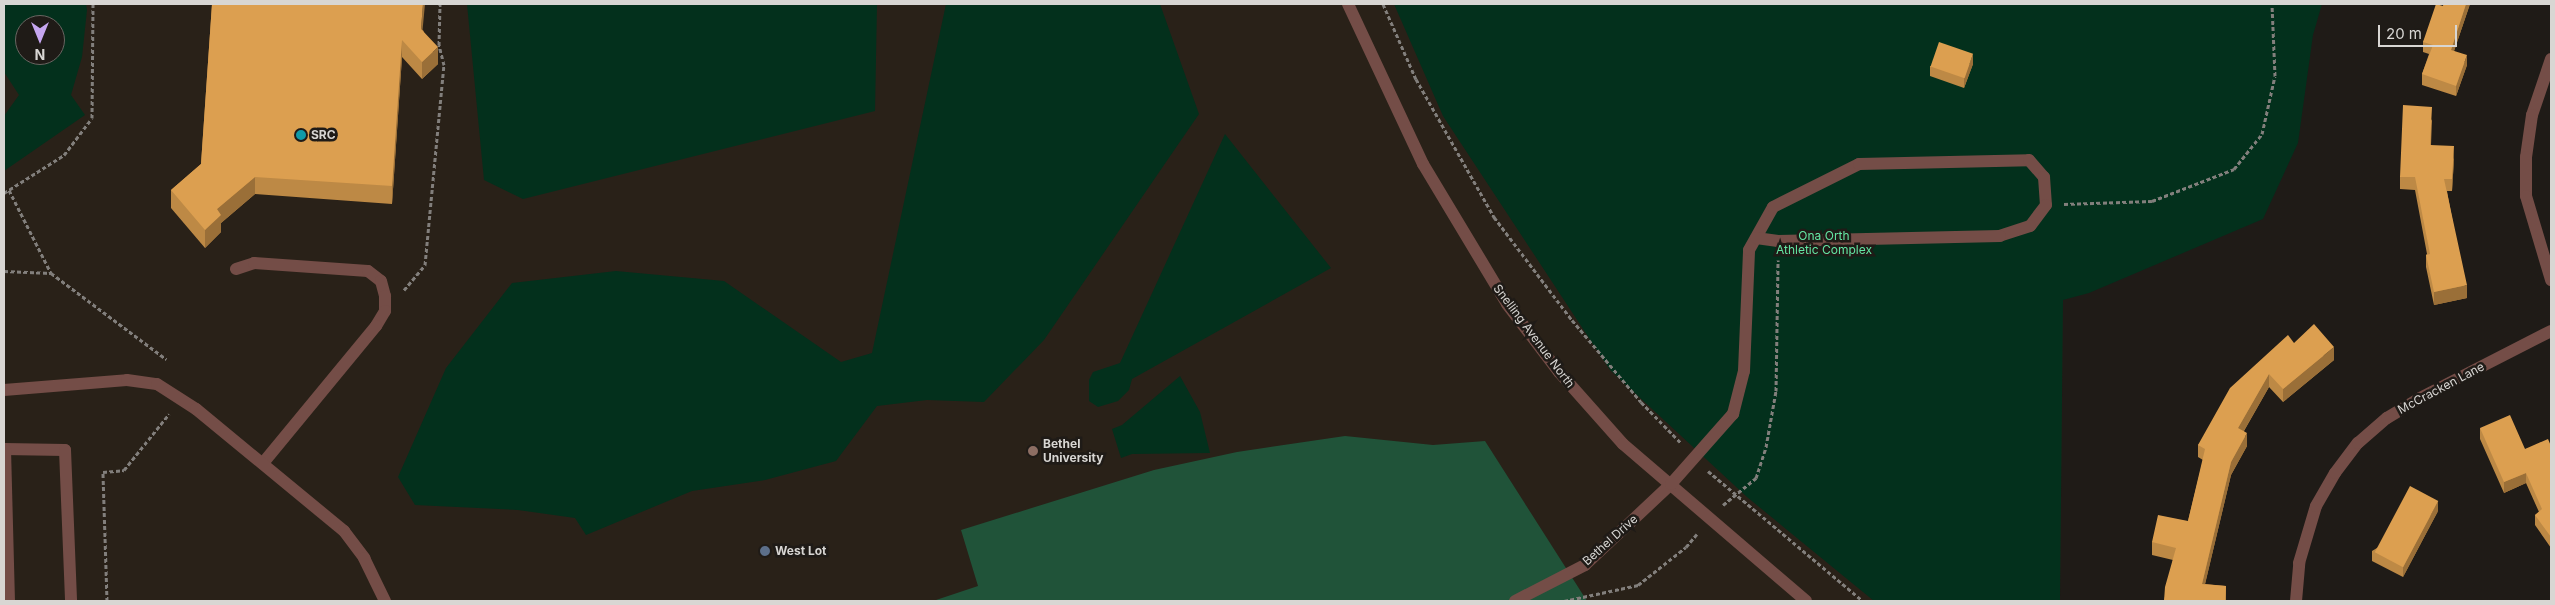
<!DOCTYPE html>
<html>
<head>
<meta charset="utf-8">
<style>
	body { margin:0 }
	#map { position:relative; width:2555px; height:605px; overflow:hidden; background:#1f1b17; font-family:Inter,sans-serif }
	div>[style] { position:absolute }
	.built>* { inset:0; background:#292118 }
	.green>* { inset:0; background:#03301c }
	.forest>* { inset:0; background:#205339 }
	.path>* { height:3px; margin-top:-1.5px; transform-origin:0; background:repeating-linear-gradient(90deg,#827f7c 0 4px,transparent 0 6.5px) }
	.minor>* { height:12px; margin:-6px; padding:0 6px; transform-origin:6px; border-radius:6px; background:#744d47 }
	.wall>* { inset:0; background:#bd8945 }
	.shaded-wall>* { inset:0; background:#9a6f38 }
	.building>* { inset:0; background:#dc9f50; transform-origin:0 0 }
	.dots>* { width:14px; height:14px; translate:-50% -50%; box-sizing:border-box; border:2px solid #1f1b17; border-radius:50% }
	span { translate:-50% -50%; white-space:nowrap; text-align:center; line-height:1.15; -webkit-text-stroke:5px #1f1b17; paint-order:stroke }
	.poi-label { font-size:12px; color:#d8d6d3; font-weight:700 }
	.left { translate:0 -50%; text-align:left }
	.park-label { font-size:12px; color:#64e6a3 }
	.street-label { font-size:12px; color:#d8d6d3 }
	.frame { position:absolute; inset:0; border:5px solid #d8d6d3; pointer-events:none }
	.north { position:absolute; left:15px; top:15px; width:50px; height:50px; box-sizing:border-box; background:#1f1b17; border:1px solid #696662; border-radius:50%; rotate:180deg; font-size:14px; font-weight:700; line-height:20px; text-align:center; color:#d8d6d3 }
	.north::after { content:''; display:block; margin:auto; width:18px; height:22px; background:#c5a6f0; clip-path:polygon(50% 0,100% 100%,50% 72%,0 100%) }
	.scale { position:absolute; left:2378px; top:25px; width:79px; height:22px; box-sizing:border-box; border:2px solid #d8d6d3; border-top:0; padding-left:6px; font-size:15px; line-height:18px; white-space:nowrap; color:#d8d6d3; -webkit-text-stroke:4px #1f1b17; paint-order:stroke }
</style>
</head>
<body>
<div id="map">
	<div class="built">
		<i style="clip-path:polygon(evenodd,4px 4px,1936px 4px,2063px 300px,2060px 601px,4px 601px,4px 4px,25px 25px,55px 25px,55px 55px,25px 55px,25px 25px)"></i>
	</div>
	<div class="green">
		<i style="clip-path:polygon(evenodd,4px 4px,86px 4px,87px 10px,82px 57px,71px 95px,85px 115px,4px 171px,4px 116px,19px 95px,4px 72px,4px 4px,25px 25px,55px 25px,55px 55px,25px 55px,25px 25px)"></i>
		<i style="clip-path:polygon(467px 4px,877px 4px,875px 111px,523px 199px,484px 180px)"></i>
		<i style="clip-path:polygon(946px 4px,1160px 4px,1199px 114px,1044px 340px,984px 402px,927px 400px,877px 406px,836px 461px,765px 480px,692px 491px,586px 535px,575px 518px,518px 510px,415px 505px,398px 477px,446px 368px,512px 283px,616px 271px,724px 281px,841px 362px,872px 353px)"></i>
		<i style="clip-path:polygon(1394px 4px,2322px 4px,2313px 35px,2298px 143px,2263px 219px,2089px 293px,2063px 300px,2060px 601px,1874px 601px,1747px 497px,1610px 370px,1443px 116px)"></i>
		<i style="clip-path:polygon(1225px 134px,1331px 268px,1132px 379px,1129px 390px,1118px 401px,1098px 407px,1089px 401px,1089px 380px,1093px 372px,1120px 363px)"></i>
		<i style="clip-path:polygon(1180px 376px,1200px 412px,1210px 453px,1132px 454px,1121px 458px,1112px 429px,1122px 425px)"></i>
	</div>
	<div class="forest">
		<i style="clip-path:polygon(1345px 436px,1433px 445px,1485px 441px,1587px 601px,933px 601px,978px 586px,961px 530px,1154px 470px,1237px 452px)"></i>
	</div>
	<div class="path">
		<i style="left:1383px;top:4px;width:82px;rotate:66.3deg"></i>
		<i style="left:1416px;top:79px;width:159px;rotate:60.5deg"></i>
		<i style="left:1494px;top:217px;width:129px;rotate:52.9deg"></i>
		<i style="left:1572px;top:320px;width:107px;rotate:49.9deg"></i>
		<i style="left:1641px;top:402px;width:57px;rotate:45.7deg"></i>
		<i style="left:9px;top:190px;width:93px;rotate:63.2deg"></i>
		<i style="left:51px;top:273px;width:144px;rotate:36.8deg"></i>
		<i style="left:4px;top:193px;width:71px;rotate:-32.3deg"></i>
		<i style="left:64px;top:155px;width:46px;rotate:-52.9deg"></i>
		<i style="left:92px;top:118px;width:114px;rotate:-89.5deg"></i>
		<i style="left:2064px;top:204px;width:88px;rotate:-2deg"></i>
		<i style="left:2152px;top:201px;width:88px;rotate:-21.3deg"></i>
		<i style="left:2234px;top:169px;width:45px;rotate:-51.3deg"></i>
		<i style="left:2262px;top:134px;width:59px;rotate:-77.4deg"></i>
		<i style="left:2275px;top:76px;width:72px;rotate:-92.4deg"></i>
		<i style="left:4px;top:271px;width:47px;rotate:2.4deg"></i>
		<i style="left:404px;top:290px;width:33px;rotate:-50deg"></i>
		<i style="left:425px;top:265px;width:201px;rotate:-84.6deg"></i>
		<i style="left:444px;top:65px;width:21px;rotate:-104deg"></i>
		<i style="left:439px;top:45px;width:41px;rotate:-88.6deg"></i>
		<i style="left:1708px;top:471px;width:202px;rotate:40deg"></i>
		<i style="left:1723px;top:505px;width:43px;rotate:-39.3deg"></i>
		<i style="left:1756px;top:478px;width:33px;rotate:-72deg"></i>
		<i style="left:1766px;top:447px;width:57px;rotate:-79.9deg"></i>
		<i style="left:1776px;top:391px;width:131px;rotate:-89.1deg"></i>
		<i style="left:107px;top:601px;width:129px;rotate:-91.8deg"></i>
		<i style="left:103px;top:472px;width:21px;rotate:-5deg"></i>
		<i style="left:124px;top:470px;width:72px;rotate:-51.2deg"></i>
		<i style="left:1564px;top:601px;width:76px;rotate:-12.2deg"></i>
		<i style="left:1638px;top:585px;width:61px;rotate:-38.4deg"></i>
		<i style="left:1686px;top:547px;width:17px;rotate:-50deg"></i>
	</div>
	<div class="minor">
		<i style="left:1348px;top:4px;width:177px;rotate:64.9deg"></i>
		<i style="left:1423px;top:164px;width:163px;rotate:59deg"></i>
		<i style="left:1507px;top:304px;width:86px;rotate:52.6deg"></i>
		<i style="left:1559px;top:372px;width:96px;rotate:48.4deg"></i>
		<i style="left:1623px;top:444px;width:241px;rotate:40.6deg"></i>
		<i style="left:2551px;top:59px;width:59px;rotate:108.7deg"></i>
		<i style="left:2532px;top:115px;width:42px;rotate:98.1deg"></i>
		<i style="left:2526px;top:157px;width:39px;rotate:90deg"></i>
		<i style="left:2526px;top:196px;width:88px;rotate:73.4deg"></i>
		<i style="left:236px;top:269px;width:19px;rotate:-18deg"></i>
		<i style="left:254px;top:263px;width:114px;rotate:4deg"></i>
		<i style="left:368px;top:271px;width:16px;rotate:38deg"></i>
		<i style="left:381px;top:281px;width:16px;rotate:75deg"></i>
		<i style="left:385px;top:296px;width:15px;rotate:90deg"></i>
		<i style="left:385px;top:311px;width:17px;rotate:121deg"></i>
		<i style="left:376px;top:326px;width:178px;rotate:129.5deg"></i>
		<i style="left:4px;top:390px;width:123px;rotate:-4.6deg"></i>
		<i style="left:127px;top:380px;width:30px;rotate:8deg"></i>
		<i style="left:157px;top:384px;width:46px;rotate:32.7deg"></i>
		<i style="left:196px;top:409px;width:192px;rotate:39.5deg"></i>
		<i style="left:344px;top:531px;width:34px;rotate:53deg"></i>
		<i style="left:364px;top:558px;width:48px;rotate:64deg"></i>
		<i style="left:4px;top:449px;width:61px;rotate:0.9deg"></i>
		<i style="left:65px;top:450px;width:151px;rotate:87.7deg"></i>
		<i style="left:5px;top:449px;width:152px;rotate:88.5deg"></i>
		<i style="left:1515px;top:601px;width:79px;rotate:-27.2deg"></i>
		<i style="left:1585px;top:565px;width:118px;rotate:-43.3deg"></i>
		<i style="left:1671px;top:484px;width:94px;rotate:-48.5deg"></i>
		<i style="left:1733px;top:414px;width:44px;rotate:-75.7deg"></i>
		<i style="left:1744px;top:371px;width:121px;rotate:-87.6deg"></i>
		<i style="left:1749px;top:250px;width:49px;rotate:-60.8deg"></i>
		<i style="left:1773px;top:207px;width:96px;rotate:-26.6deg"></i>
		<i style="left:1859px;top:164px;width:170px;rotate:-1.3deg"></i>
		<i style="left:2029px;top:160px;width:23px;rotate:49deg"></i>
		<i style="left:2044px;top:177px;width:28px;rotate:86deg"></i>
		<i style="left:2046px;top:205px;width:26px;rotate:127deg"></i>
		<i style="left:2030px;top:226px;width:32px;rotate:162deg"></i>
		<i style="left:2000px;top:236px;width:222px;rotate:178.7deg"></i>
		<i style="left:1778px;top:241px;width:22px;rotate:-172deg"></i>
		<i style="left:2296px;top:601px;width:38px;rotate:-85deg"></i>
		<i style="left:2299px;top:563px;width:59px;rotate:-73.4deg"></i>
		<i style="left:2316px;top:506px;width:38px;rotate:-60deg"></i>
		<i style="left:2335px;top:473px;width:38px;rotate:-53deg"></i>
		<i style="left:2358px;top:443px;width:38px;rotate:-41deg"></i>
		<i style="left:2387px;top:418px;width:39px;rotate:-31deg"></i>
		<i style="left:2420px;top:398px;width:147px;rotate:-27.1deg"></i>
	</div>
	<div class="wall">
		<i style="clip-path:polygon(212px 4px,423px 30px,438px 64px,422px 79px,402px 57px,392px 204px,255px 194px,221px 223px,221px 232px,205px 248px,171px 208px,171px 190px,201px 164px)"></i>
		<i style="clip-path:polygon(2444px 4px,2470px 4px,2454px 51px,2467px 65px,2456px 96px,2422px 85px,2422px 74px,2429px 54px,2423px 52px,2423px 42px)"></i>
		<i style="clip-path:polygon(1973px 64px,1964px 88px,1930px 76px,1930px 66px)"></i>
		<i style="clip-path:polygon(2432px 119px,2431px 145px,2454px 159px,2452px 191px,2447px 191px,2467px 298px,2434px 305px,2426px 267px,2426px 255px,2427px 254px,2415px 190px,2400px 189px,2400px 177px)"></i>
		<i style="clip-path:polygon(2294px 343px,2334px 360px,2283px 402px,2269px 387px,2244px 431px,2247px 446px,2231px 475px,2205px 584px,2226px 586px,2226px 601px,2164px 601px,2173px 560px,2152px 555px,2152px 542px,2188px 521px,2203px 460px,2198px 457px,2198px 445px)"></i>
		<i style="clip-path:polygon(2480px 428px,2525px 449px,2551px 446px,2551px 548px,2535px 525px,2535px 515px,2539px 512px,2526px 483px,2504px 493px,2480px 439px)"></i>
		<i style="clip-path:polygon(2438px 511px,2403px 577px,2372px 561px,2372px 551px)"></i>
	</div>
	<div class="shaded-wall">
		<i style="clip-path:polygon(423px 4px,425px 4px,421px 46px,421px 29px)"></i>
		<i style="clip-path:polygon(2466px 4px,2470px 4px,2451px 60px,2451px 50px)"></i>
		<i style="clip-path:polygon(402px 40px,402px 57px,392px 204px,392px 186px)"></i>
		<i style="clip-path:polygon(438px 47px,438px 64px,422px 79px,422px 62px)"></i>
		<i style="clip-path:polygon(1973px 54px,1973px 64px,1964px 88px,1964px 78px)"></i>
		<i style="clip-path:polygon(2467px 55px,2467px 65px,2456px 96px,2456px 86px)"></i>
		<i style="clip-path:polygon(2454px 146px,2454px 159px,2452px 191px,2452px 179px)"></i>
		<i style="clip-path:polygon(255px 177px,255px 194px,221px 223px,221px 232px,205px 248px,205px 230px,217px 209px)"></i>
		<i style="clip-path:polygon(2467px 285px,2467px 298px,2434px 305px,2434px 292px)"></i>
		<i style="clip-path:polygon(2334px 347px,2334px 360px,2283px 402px,2283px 389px)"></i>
		<i style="clip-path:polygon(2269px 374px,2269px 387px,2238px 441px,2238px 428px)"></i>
		<i style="clip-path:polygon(2247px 433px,2247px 446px,2231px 475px,2202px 597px,2202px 584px,2231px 462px)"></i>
		<i style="clip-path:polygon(2526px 473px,2526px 483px,2504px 493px,2504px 482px)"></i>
		<i style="clip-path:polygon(2438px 501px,2438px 511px,2403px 577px,2403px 567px)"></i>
	</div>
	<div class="building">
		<i style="clip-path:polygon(212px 4px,423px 4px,421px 29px,438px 47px,422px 62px,402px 40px,392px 186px,255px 177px,217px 209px,221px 215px,205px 230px,171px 190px,201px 164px)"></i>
		<i style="clip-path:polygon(2436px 4px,2443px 6px,2444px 4px,2466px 4px,2451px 50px,2467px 55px,2456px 86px,2422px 74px,2433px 45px,2423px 42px)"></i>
		<i style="left:1939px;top:42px;width:36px;height:26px;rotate:19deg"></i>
		<i style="clip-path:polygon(2403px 105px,2432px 107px,2430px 145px,2454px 146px,2452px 179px,2444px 179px,2467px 285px,2434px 292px,2426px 255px,2430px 254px,2415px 177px,2400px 177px)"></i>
		<i style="clip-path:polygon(2314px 324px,2334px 347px,2283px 389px,2269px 374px,2238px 428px,2247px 433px,2231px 462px,2202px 584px,2226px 586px,2225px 601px,2164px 601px,2165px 587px,2176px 548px,2152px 542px,2158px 515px,2188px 521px,2205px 449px,2198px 445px,2230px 388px,2288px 335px,2294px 343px)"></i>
		<i style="clip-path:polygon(2510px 415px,2525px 449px,2548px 439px,2551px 446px,2551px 537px,2535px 515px,2542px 509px,2526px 473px,2504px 482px,2480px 428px)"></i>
		<i style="left:2410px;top:486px;width:32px;height:75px;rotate:28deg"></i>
	</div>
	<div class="dots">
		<i style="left:301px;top:135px;background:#0f9aa8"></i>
		<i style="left:1033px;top:451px;background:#8d6e63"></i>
		<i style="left:765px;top:551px;background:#5c6f8a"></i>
	</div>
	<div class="poi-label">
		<span class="left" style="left:311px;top:135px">SRC</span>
		<span class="left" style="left:1043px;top:451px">Bethel<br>University</span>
		<span class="left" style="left:775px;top:551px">West Lot</span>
	</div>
	<div class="park-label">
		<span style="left:1824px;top:243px">Ona Orth<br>Athletic Complex</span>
	</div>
	<div class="street-label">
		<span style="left:1534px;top:336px;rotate:53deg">Snelling Avenue North</span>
		<span style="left:2441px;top:388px;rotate:-28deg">McCracken Lane</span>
		<span style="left:1610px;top:540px;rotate:-42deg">Bethel Drive</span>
	</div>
	<div class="frame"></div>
	<div class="north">N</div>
	<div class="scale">20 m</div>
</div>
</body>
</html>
